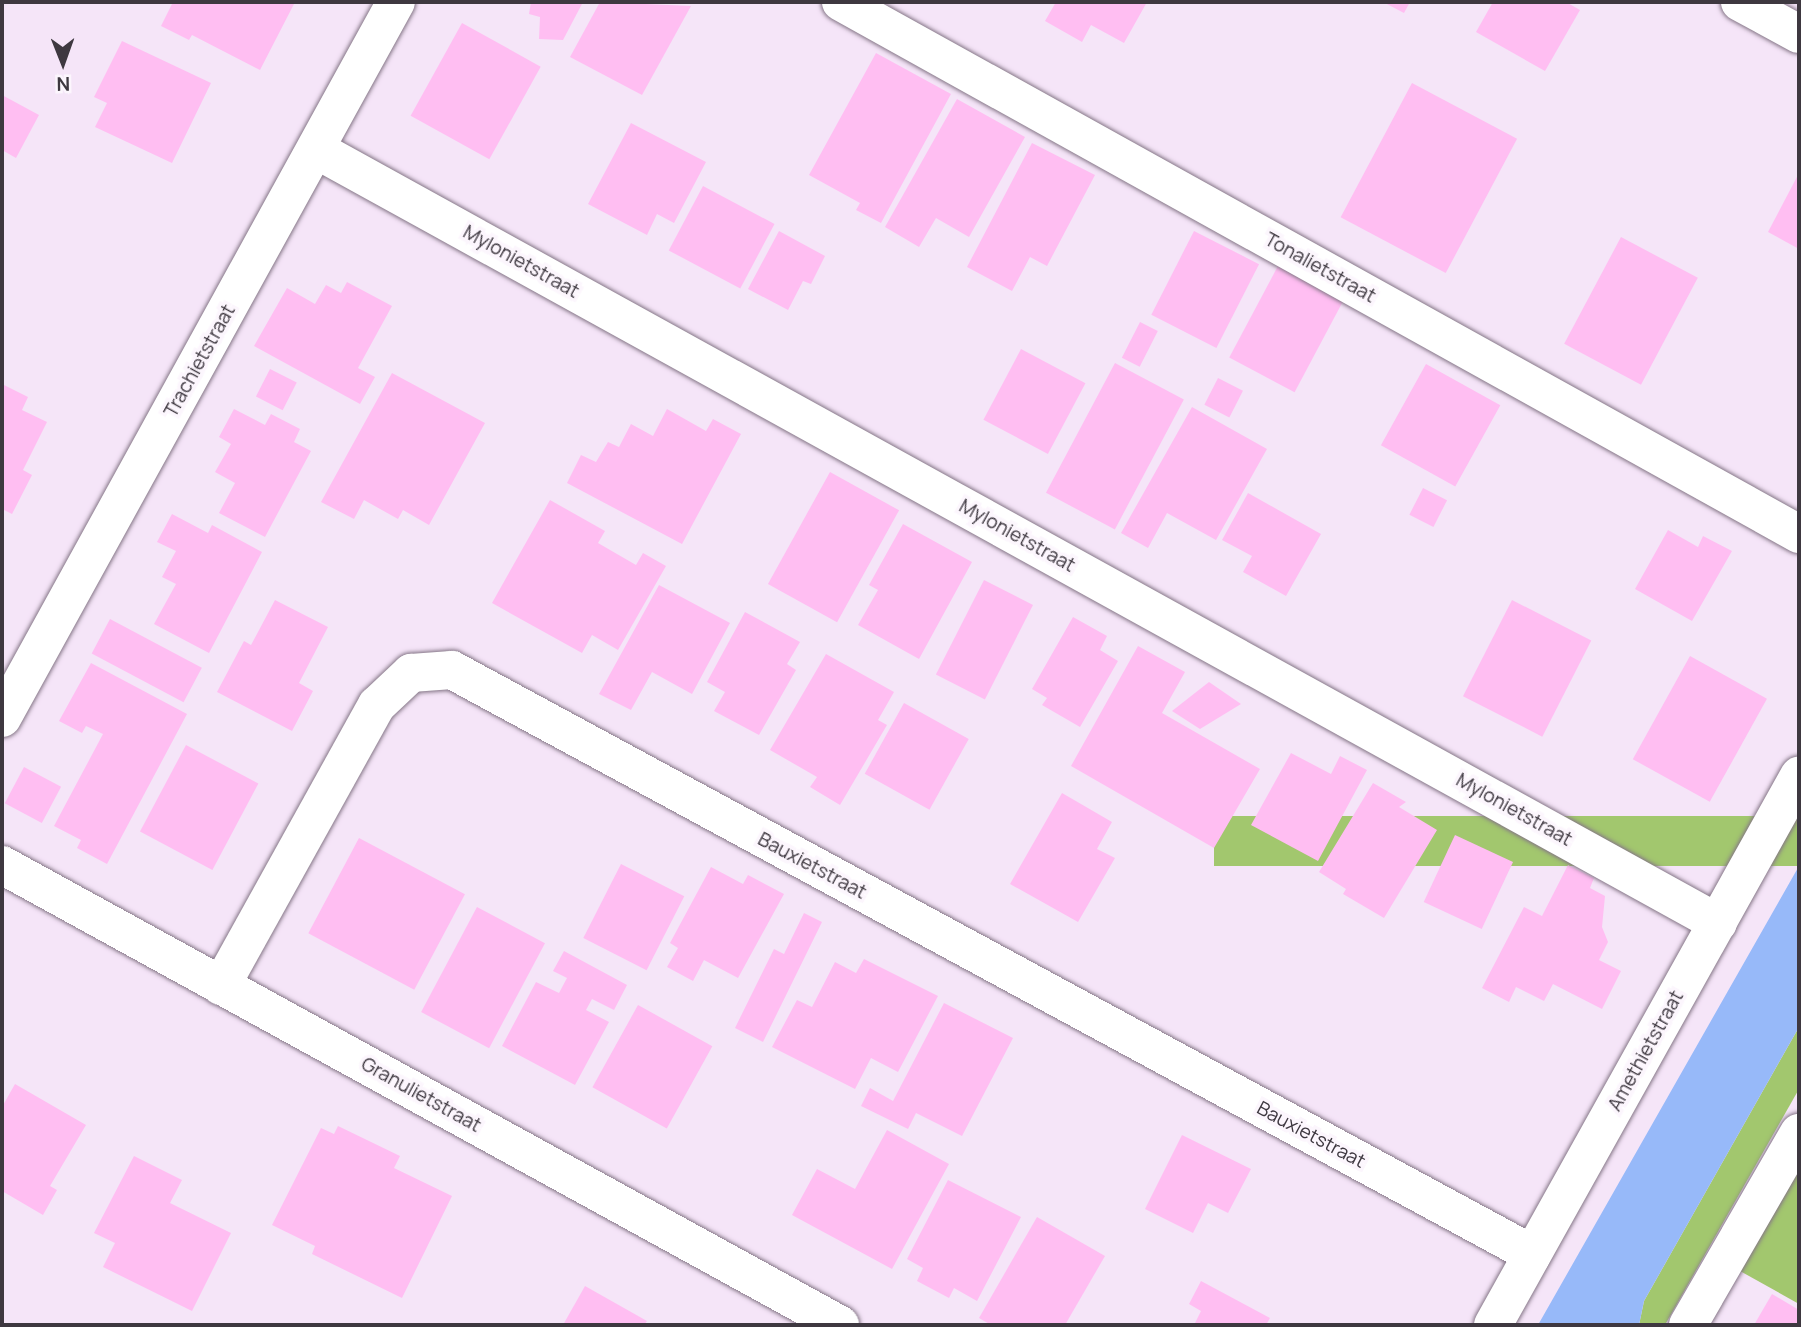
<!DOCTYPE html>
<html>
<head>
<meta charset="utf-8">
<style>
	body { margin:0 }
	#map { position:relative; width:1801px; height:1327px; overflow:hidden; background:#f5e5f8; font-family:Manrope,sans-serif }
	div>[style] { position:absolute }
	.green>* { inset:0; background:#a2c76e; transform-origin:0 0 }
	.water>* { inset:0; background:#97b9f9 }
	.building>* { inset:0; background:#ffbef2; transform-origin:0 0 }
	.roads { filter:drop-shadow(0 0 2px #857687) drop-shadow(0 0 2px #857687) }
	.minor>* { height:38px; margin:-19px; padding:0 19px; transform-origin:19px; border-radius:19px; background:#fff }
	span { translate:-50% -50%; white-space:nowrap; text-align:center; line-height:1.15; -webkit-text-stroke:7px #fcf6fd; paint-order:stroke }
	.street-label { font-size:19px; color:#3e3840 }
	.frame { position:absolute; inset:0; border:4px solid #3e3840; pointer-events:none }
	.north { position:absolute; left:28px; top:28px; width:70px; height:70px; -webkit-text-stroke:5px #fcf6fd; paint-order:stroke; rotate:179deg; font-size:19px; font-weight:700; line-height:28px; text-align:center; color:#3e3840 }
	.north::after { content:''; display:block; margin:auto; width:24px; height:32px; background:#3e3840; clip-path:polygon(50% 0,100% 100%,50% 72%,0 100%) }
</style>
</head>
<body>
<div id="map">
	<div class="green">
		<i style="left:1799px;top:816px;width:50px;height:585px;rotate:90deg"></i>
		<i style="clip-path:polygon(1799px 1027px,1799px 1089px,1665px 1325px,1639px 1325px,1644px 1301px)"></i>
		<i style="clip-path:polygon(1799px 1164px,1799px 1304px,1740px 1271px)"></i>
	</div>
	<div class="water">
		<i style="clip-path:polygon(1799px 866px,1799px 1027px,1644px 1301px,1639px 1325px,1538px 1325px)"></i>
	</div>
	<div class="building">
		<i style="clip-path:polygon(173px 2px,290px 2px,294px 4px,260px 70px,192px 35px,189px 40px,161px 26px)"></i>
		<i style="clip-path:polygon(531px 2px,583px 2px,563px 40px,539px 39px,540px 17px,529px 14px)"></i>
		<i style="clip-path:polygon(600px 2px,691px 6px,642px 95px,570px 57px)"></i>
		<i style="clip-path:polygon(1056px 2px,1147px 2px,1124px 43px,1091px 25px,1082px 42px,1045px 21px)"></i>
		<i style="clip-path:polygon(1383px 2px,1410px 2px,1404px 13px)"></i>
		<i style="clip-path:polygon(1493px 2px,1566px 2px,1580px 10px,1545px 71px,1476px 32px)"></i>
		<i style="left:462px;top:23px;width:90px;height:106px;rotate:29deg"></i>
		<i style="clip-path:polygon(122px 41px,211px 83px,172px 163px,95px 127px,107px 103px,94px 97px)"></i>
		<i style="clip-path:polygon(876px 53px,951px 94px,881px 223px,856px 210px,860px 203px,809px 175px)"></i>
		<i style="left:1412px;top:83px;width:119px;height:152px;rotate:28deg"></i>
		<i style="clip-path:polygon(2px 95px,39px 115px,16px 158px,2px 150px)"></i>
		<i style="clip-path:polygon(957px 99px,1025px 137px,969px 237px,936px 218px,919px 247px,885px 227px)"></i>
		<i style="clip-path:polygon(631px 123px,706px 162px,674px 223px,657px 214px,647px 235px,588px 204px)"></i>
		<i style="clip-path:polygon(1032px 143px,1095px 175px,1047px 266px,1030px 257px,1012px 291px,967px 267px)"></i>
		<i style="clip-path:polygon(1799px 173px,1799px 249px,1768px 232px)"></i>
		<i style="left:703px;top:186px;width:81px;height:73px;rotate:28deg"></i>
		<i style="clip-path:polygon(779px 231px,825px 256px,811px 284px,803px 281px,788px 310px,748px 289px)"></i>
		<i style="left:1194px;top:231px;width:73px;height:94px;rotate:27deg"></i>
		<i style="left:1621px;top:237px;width:87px;height:121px;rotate:28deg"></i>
		<i style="left:1279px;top:264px;width:74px;height:106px;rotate:28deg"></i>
		<i style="clip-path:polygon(347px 282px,392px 306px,358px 368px,375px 377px,360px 404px,254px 346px,287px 288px,315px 304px,326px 285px,341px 293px)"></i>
		<i style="left:1140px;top:322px;width:20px;height:40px;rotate:27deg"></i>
		<i style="left:1021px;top:349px;width:73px;height:80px;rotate:28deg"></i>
		<i style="left:1115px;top:363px;width:78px;height:147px;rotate:28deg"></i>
		<i style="left:1426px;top:364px;width:85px;height:93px;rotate:29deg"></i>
		<i style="left:270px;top:369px;width:30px;height:31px;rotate:27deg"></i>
		<i style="clip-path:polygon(392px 373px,485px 423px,429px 525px,403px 510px,398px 519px,364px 500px,354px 519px,321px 502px)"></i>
		<i style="left:1218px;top:378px;width:28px;height:30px;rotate:27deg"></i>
		<i style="clip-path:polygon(2px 384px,28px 397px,22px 410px,47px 422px,23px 470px,32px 475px,12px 514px,2px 509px)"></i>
		<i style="clip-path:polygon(1192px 407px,1267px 449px,1216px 540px,1167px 513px,1148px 548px,1121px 533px)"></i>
		<i style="clip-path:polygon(234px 409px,265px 425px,271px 414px,300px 429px,294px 442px,311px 451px,265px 537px,219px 513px,235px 483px,215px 472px,231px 444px,219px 437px)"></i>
		<i style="clip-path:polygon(667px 409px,706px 431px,713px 419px,741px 434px,682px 544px,567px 483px,581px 455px,596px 462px,608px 442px,619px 447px,631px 424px,653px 436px)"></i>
		<i style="left:830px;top:472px;width:79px;height:128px;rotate:29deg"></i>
		<i style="left:1423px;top:488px;width:27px;height:30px;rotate:27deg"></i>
		<i style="clip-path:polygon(1248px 493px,1321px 534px,1286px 596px,1243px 572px,1252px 556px,1222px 540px)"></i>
		<i style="clip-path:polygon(550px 500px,605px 531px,598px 543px,636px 565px,643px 553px,666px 566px,618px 650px,592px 635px,582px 653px,492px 603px)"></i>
		<i style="clip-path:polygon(172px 514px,208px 533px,212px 525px,262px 552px,209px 653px,154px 624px,176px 584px,162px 577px,176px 551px,157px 542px)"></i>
		<i style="clip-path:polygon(903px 524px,972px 562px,919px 659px,858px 625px,878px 590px,869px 585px)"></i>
		<i style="clip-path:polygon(1668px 530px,1698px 547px,1703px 536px,1732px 551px,1692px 621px,1635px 589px)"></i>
		<i style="left:984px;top:580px;width:55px;height:106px;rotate:27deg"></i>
		<i style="clip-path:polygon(659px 585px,730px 623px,692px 694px,652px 672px,631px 710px,599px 694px)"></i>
		<i style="clip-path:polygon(275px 600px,328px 627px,299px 683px,313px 691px,292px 731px,217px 692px,244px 641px,251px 645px)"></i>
		<i style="left:1512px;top:600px;width:89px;height:108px;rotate:27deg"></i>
		<i style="clip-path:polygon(745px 612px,800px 642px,787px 664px,796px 670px,759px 735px,714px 711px,725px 692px,707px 682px)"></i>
		<i style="clip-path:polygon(1073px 617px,1107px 636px,1100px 650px,1118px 661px,1080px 727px,1042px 705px,1047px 698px,1032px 689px)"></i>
		<i style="left:110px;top:619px;width:104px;height:39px;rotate:28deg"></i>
		<i style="clip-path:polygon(1138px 646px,1185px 672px,1162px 713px,1260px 769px,1214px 848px,1071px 766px)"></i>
		<i style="clip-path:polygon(826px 654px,894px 692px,878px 720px,887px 725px,840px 805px,810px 787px,817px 777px,770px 750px)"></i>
		<i style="left:1690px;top:656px;width:88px;height:118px;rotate:29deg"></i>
		<i style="clip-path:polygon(91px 663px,187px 714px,107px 864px,77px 848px,81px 840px,54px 826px,103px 734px,86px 726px,82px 733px,59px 721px)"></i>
		<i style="clip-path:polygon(1209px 682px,1241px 704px,1200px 729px,1172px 711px)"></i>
		<i style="left:904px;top:703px;width:74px;height:81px;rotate:29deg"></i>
		<i style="left:186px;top:745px;width:82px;height:98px;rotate:28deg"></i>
		<i style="clip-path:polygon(1291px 753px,1331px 774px,1340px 756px,1367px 770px,1318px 861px,1251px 825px)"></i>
		<i style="left:24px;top:767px;width:42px;height:41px;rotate:28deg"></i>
		<i style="clip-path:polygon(1373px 783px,1406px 802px,1399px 807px,1437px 830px,1384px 918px,1343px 894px,1346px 889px,1319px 872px)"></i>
		<i style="clip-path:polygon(1062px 793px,1112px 822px,1097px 849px,1115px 858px,1078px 922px,1010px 884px)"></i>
		<i style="left:1455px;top:835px;width:64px;height:74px;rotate:25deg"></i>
		<i style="left:359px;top:838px;width:120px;height:108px;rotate:28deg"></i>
		<i style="left:621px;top:864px;width:71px;height:83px;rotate:27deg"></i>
		<i style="clip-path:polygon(1568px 865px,1594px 878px,1590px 888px,1605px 896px,1602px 927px,1608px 942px,1599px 960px,1621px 971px,1602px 1009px,1553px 984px,1544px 1001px,1516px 987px,1509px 1002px,1482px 988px,1524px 907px,1542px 916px)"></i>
		<i style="clip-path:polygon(711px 867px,743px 884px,748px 875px,784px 894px,738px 978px,704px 960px,693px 981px,667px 967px,678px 948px,670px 943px)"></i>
		<i style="left:477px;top:907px;width:77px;height:119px;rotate:28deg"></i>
		<i style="clip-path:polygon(804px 913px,822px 922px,763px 1042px,735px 1028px,774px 949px,784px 954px)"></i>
		<i style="clip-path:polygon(564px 951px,627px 985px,614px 1010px,592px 999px,586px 1010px,609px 1022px,575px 1085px,502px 1046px,536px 982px,559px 993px,567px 978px,553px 971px)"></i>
		<i style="clip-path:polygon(864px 959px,938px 996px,898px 1072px,871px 1058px,855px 1089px,772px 1047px,797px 1000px,812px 1007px,835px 962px,856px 973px)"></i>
		<i style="clip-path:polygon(944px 1003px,1013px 1038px,962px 1136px,916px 1113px,908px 1129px,861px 1106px,870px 1088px,893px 1101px)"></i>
		<i style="left:638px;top:1005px;width:85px;height:94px;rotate:29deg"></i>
		<i style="clip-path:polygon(15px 1084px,86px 1125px,50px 1186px,57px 1190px,43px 1215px,2px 1191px,2px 1107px)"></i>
		<i style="clip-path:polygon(338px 1126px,400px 1156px,394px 1168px,452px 1196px,402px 1298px,312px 1254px,315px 1246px,272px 1225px,321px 1128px,334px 1134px)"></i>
		<i style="clip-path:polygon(887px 1130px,949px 1164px,892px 1269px,792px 1215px,817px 1169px,855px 1189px)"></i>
		<i style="clip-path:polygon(1182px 1135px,1251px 1169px,1228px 1213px,1208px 1203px,1193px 1233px,1145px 1209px)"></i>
		<i style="clip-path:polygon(134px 1156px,182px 1180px,170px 1203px,231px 1233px,192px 1311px,103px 1267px,115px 1243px,94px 1233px)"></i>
		<i style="clip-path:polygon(948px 1180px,1021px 1217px,977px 1301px,954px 1288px,949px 1298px,917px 1281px,923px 1268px,907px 1259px)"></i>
		<i style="clip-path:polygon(1037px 1217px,1105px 1256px,1065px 1325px,991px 1325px,979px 1318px)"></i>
		<i style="clip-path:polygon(1201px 1281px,1270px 1318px,1266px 1325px,1194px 1325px,1201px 1311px,1189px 1304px)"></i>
		<i style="clip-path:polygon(585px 1286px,647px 1321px,644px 1325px,563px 1325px)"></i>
		<i style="clip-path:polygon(1772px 1294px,1799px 1310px,1799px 1325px,1754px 1325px)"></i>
	</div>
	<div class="roads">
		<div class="minor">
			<i style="left:841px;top:2px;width:1096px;rotate:29.04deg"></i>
			<i style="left:1740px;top:2px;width:67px;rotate:28.5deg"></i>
			<i style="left:317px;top:150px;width:1600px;rotate:28.89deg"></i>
			<i style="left:2px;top:718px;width:817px;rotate:-61.18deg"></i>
			<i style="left:2px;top:865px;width:956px;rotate:28.76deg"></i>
			<i style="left:221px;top:986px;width:321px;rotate:-61deg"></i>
			<i style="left:377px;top:705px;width:47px;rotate:-43.3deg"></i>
			<i style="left:411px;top:673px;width:41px;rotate:-4.2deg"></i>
			<i style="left:452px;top:670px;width:1228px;rotate:28.4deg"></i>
			<i style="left:1493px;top:1325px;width:629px;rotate:-60.87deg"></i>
			<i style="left:1688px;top:1325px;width:222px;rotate:-60deg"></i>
		</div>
	</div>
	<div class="street-label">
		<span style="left:521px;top:262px;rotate:29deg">Mylonietstraat</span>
		<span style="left:1320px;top:268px;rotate:29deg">Tonalietstraat</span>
		<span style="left:200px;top:361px;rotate:-61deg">Trachietstraat</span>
		<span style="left:1017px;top:536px;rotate:29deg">Mylonietstraat</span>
		<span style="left:1514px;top:810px;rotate:29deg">Mylonietstraat</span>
		<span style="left:812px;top:866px;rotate:28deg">Bauxietstraat</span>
		<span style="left:1646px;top:1051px;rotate:-61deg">Amethietstraat</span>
		<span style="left:421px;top:1095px;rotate:29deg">Granulietstraat</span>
		<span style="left:1311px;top:1135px;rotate:28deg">Bauxietstraat</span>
	</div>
	<div class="frame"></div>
	<div class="north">N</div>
</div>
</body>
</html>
